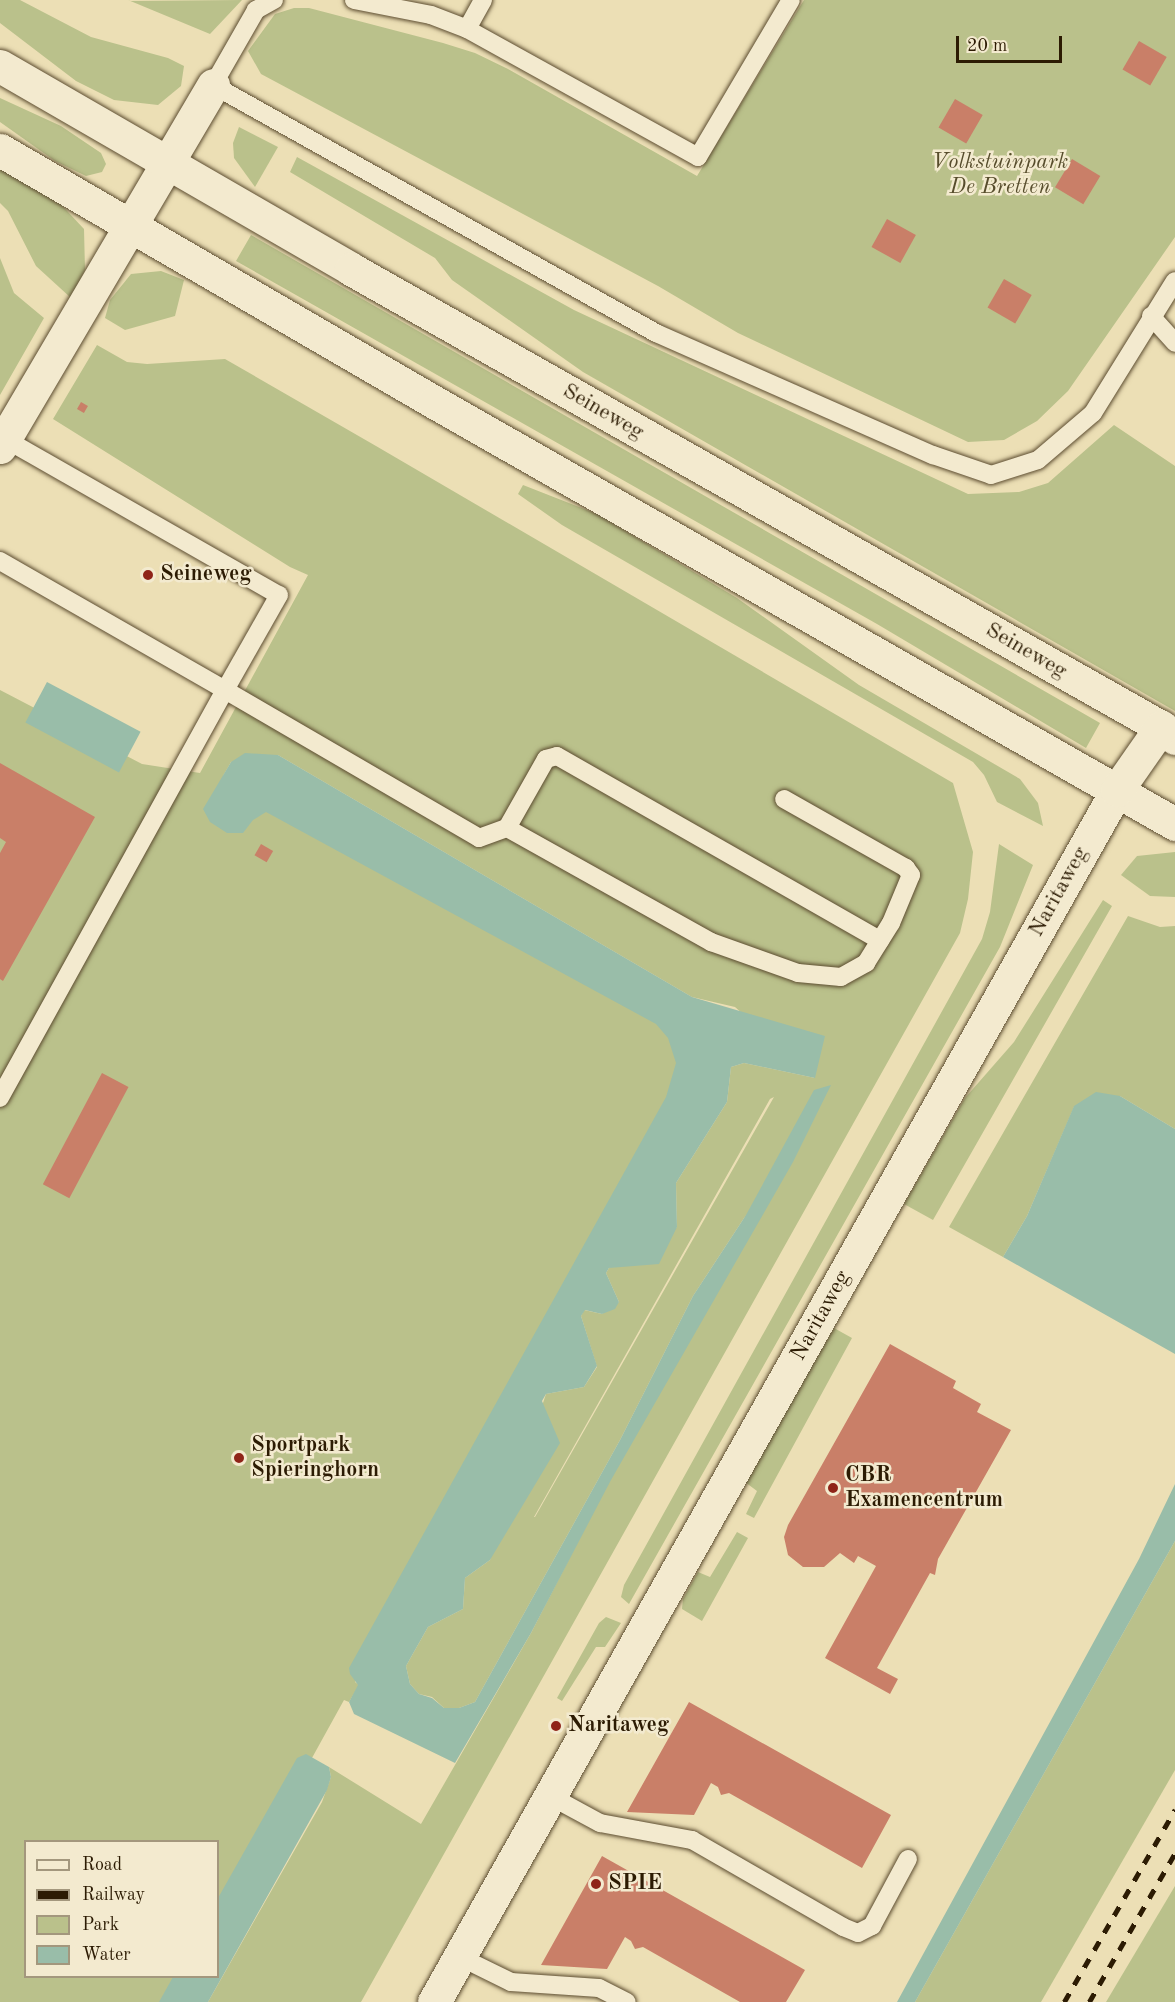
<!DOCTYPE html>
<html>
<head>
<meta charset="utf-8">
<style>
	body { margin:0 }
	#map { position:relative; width:1175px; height:2002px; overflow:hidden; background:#ecdfb5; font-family:"Old Standard TT",serif }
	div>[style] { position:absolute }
	.green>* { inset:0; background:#bac18b }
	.water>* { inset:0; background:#99bda9; transform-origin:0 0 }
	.building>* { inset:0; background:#c97f68; transform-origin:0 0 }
	.roads { filter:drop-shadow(0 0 2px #5c4c30) drop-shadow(0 0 2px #5c4c30) }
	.lane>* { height:18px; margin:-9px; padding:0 9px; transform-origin:9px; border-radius:9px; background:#f3eacf }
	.street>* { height:33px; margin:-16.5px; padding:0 16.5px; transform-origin:16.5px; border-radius:16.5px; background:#f3eacf }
	.secondary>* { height:33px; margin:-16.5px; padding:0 16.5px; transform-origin:16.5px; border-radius:16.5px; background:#f3eacf }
	.rail>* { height:4.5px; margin-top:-2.25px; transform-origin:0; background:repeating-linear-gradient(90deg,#2c1b03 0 10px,transparent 0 20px) }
	.dots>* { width:16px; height:16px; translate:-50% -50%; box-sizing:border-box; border:3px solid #f3eacf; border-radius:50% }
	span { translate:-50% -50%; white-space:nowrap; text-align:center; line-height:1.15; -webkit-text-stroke:5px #f3eacf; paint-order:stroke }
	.park-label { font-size:22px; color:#574d2c; font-style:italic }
	.street-label { font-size:22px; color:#2c1b03 }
	.poi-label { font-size:22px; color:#2c1b03; font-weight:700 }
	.left { translate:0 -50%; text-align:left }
	.legend { position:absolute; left:24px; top:1840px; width:195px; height:138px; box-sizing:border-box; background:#f3eacf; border:2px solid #a3977d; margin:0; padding:8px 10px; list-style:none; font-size:18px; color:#2c1b03 }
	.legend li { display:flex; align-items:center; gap:12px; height:30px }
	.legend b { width:30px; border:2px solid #a3977d }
	.scale { position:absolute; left:956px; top:36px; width:106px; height:27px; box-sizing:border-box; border:3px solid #2c1b03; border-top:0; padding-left:8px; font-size:18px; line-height:21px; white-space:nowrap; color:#2c1b03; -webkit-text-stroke:4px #f3eacf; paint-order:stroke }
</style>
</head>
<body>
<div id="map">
	<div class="green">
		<i style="clip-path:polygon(0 0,20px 0,91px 37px,168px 58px,184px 66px,181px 86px,158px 105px,114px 100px,76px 81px,0 23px)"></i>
		<i style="clip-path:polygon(128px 0,130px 1px,242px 0,210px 34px)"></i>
		<i style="clip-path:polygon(804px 0,1175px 0,1175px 237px,1068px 391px,1037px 421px,1004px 440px,968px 442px,738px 333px,658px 286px,261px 74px,248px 51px,275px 14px,294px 8px,309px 8px,443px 43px,475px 53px,508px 69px,697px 176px)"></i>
		<i style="clip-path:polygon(0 98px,61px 126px,101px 153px,106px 164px,102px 172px,86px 176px,55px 161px,0 122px)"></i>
		<i style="clip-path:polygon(239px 127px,278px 147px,255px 187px,234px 158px,233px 143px)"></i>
		<i style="clip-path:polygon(297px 157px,574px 310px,968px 494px,1019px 492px,1048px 483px,1114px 425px,1175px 466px,1175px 711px,583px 372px,452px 280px,435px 258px,290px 172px)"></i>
		<i style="clip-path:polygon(0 166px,54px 197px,84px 229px,85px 270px,71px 298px,36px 266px,8px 211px,0 203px)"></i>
		<i style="clip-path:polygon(251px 235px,1100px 723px,1086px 748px,877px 624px,236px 261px)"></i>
		<i style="clip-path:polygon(0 258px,14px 293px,44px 318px,0 395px)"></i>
		<i style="clip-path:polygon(161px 271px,184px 280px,175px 316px,125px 330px,105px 318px,110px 300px,131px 274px)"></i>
		<i style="clip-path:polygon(evenodd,97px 345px,127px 362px,147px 364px,225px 359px,376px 446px,953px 783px,973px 852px,968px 899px,960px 933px,361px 2002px,208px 2002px,322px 1802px,331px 1777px,329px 1767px,421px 1824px,531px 1633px,746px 1215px,693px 1296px,620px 1440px,475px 1702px,459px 1708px,444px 1708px,432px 1697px,419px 1694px,410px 1684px,406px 1666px,428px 1627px,463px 1609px,465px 1578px,490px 1560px,546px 1394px,584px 1387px,597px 1367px,581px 1316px,584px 1310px,602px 1314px,619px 1302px,606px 1273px,609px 1268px,677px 1227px,676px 1183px,727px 1102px,731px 1067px,744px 1063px,815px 1078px,735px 1007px,692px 997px,278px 755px,231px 762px,223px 776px,680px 1020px,692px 1075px,355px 1682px,359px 1685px,349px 1702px,344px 1700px,218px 1928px,218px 1842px,26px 1842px,26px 1976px,190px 1977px,176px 2002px,0 2002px,0 690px,142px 764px,200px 773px,308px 575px,290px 567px,53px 419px,97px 345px,774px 1097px,535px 1517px,534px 1517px,770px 1099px,774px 1097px)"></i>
		<i style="clip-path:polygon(523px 485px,597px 514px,737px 598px,859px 685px,1020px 779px,1038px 803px,1043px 826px,997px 802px,984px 775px,973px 762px,562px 525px,518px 494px)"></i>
		<i style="clip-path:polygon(999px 844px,1033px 865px,1000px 947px,629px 1604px,621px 1597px,624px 1585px,982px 939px,990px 912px)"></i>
		<i style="clip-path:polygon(1175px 852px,1175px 897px,1150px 896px,1121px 875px,1137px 856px)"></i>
		<i style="clip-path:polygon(1103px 900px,1112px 906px,933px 1220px,904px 1204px,965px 1098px,1014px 1042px)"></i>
		<i style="clip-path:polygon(1128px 916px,1160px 927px,1175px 926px,1175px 1129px,1120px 1096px,1074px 1107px,1027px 1216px,1003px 1257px,949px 1227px)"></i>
		<i style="clip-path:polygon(834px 1328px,852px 1338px,754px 1518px,746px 1514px,757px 1491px,745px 1482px)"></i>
		<i style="clip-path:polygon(737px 1532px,748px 1538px,702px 1621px,682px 1609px,683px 1599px,698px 1572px,710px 1577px)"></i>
		<i style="clip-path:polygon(1175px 1541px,1175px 1770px,1041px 2002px,915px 2002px)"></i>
		<i style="clip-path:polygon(606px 1617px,621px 1623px,605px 1647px,596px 1647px,562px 1701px,557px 1698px,599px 1623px)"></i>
		<i style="clip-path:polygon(1175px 1886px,1175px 2002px,1106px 2002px)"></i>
	</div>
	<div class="water">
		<i style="left:47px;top:682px;width:106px;height:46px;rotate:28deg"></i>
		<i style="clip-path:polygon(245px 753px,278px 755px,692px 997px,825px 1036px,815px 1078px,744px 1063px,731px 1067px,727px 1102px,676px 1183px,677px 1227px,659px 1264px,609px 1268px,606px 1273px,619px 1302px,615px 1309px,602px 1314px,585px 1310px,581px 1316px,597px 1366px,584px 1387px,546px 1394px,542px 1401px,560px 1443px,490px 1560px,465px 1578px,463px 1609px,428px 1627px,406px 1666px,410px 1684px,419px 1694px,432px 1698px,444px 1708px,459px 1708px,475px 1702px,620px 1440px,693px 1296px,746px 1215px,814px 1090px,831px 1085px,793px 1162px,611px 1480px,531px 1633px,455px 1763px,354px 1714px,349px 1702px,358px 1685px,350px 1674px,349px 1668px,666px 1097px,676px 1063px,668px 1038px,656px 1024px,266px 812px,253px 820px,243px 833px,227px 833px,210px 822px,203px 809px,231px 762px)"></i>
		<i style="clip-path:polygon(1096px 1092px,1120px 1096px,1175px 1129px,1175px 1354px,1003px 1257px,1027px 1216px,1074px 1106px)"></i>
		<i style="clip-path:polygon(1175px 1484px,1175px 1541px,915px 2002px,897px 2002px,1139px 1559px)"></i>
		<i style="clip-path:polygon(306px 1754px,329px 1767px,331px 1777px,327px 1790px,208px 2002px,159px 2002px,173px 1977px,218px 1976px,218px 1898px,297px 1758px)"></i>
	</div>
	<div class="building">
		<i style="left:1139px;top:41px;width:32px;height:33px;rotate:30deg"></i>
		<i style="left:955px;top:99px;width:32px;height:33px;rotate:30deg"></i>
		<i style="left:1072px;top:159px;width:33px;height:33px;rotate:31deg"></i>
		<i style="left:887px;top:219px;width:33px;height:32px;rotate:29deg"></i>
		<i style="left:1004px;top:279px;width:32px;height:33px;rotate:30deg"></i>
		<i style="left:81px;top:402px;width:8px;height:8px;rotate:30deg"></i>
		<i style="clip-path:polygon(0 763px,95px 817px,3px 981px,0 979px,0 853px,6px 842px,0 838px)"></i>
		<i style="left:261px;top:844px;width:14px;height:13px;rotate:30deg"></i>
		<i style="left:102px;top:1073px;width:30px;height:126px;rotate:28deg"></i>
		<i style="clip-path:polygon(890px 1344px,956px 1381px,953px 1388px,981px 1404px,977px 1412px,1011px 1430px,938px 1559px,935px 1575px,930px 1573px,877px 1668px,898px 1679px,890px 1694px,825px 1658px,876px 1566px,858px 1556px,854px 1563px,840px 1553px,824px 1567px,803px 1567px,788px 1555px,784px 1537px,788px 1525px)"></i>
		<i style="clip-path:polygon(689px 1702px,891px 1815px,862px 1868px,729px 1793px,721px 1795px,718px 1787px,711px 1783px,694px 1815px,627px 1812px)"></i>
		<i style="clip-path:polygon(602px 1856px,805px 1970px,786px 2002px,740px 2002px,643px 1947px,635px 1949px,631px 1941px,625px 1937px,607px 1969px,541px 1965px)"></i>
	</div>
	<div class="roads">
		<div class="lane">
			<i style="left:274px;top:0;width:21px;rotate:151deg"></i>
			<i style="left:256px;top:10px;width:86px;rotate:119.8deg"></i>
			<i style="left:213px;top:85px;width:508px;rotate:29.24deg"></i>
			<i style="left:656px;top:333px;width:303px;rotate:23.8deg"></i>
			<i style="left:933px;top:455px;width:61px;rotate:19deg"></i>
			<i style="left:991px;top:475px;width:49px;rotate:-17.7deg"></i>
			<i style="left:1038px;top:460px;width:72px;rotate:-40.5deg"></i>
			<i style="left:1093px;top:413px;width:155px;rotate:-58.2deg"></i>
			<i style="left:354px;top:0;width:78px;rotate:11deg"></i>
			<i style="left:431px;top:15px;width:39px;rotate:21deg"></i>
			<i style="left:467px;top:29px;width:264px;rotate:29deg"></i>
			<i style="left:698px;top:157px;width:182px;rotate:-59.4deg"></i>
			<i style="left:467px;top:29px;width:33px;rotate:-61deg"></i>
			<i style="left:1151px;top:316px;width:36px;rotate:48deg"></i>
			<i style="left:5px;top:439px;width:315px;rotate:29.7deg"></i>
			<i style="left:279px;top:595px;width:109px;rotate:119.6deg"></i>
			<i style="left:225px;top:690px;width:294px;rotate:30.2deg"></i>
			<i style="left:479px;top:838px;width:30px;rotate:-20deg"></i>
			<i style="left:507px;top:828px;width:234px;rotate:29.2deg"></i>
			<i style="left:711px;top:942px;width:92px;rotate:19.6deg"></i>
			<i style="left:798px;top:973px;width:43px;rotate:5.3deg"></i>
			<i style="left:841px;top:977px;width:29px;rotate:-29deg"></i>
			<i style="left:866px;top:963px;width:47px;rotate:-58deg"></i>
			<i style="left:891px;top:923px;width:52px;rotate:-67.4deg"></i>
			<i style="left:911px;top:875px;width:9px;rotate:-126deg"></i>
			<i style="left:906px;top:868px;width:140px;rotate:-150.5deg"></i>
			<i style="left:0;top:561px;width:259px;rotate:29.8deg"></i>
			<i style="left:225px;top:690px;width:466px;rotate:118.9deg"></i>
			<i style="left:507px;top:828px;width:79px;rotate:-60.5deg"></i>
			<i style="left:546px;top:759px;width:11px;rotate:-15deg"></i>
			<i style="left:557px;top:756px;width:372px;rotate:29.7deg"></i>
			<i style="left:550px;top:1796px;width:57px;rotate:28.4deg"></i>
			<i style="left:600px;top:1823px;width:94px;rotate:10.5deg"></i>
			<i style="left:692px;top:1840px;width:174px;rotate:29.9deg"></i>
			<i style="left:843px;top:1927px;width:16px;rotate:22deg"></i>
			<i style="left:858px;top:1933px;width:16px;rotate:-27deg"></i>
			<i style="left:872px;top:1926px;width:76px;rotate:-61.8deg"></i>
			<i style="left:460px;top:1957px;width:57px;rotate:26.1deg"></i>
			<i style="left:511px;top:1982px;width:88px;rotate:3.9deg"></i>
			<i style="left:599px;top:1988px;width:31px;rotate:27deg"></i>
		</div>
		<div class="street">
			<i style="left:0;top:447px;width:420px;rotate:-59.5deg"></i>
		</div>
		<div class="secondary">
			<i style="left:0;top:66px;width:405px;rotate:30deg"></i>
			<i style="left:351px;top:269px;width:931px;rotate:29.49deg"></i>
			<i style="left:1161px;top:727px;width:18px;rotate:38deg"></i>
			<i style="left:0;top:150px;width:502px;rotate:30.14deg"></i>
			<i style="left:434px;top:402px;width:853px;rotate:29.66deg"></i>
			<i style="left:434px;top:2002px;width:1391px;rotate:-60.6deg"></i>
			<i style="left:1117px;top:790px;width:77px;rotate:-55.1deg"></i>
		</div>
	</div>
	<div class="rail">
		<i style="left:1064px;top:2002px;width:222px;rotate:-60deg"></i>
		<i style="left:1089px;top:2002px;width:172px;rotate:-60deg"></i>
	</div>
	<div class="dots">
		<i style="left:148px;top:575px;background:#8f2418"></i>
		<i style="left:239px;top:1458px;background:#8f2418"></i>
		<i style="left:833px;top:1488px;background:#8f2418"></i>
		<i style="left:556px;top:1726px;background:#8f2418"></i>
		<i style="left:596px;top:1884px;background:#8f2418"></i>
	</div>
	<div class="park-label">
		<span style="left:1000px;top:175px">Volkstuinpark<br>De Bretten</span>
	</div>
	<div class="street-label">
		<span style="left:603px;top:412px;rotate:30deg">Seineweg</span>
		<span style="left:1026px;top:651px;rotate:30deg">Seineweg</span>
		<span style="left:1059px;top:892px;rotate:-61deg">Naritaweg</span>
		<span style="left:821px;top:1316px;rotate:-61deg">Naritaweg</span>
	</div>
	<div class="poi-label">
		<span class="left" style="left:160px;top:575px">Seineweg</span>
		<span class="left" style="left:251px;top:1458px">Sportpark<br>Spieringhorn</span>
		<span class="left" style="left:845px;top:1488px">CBR<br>Examencentrum</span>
		<span class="left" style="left:568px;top:1726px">Naritaweg</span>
		<span class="left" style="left:608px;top:1884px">SPIE</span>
	</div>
	<ul class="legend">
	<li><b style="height:8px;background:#f3eacf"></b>Road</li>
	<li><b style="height:8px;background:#2c1b03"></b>Railway</li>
	<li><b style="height:16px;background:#bac18b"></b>Park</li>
	<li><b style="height:16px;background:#99bda9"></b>Water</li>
	</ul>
	<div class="scale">20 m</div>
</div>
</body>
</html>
